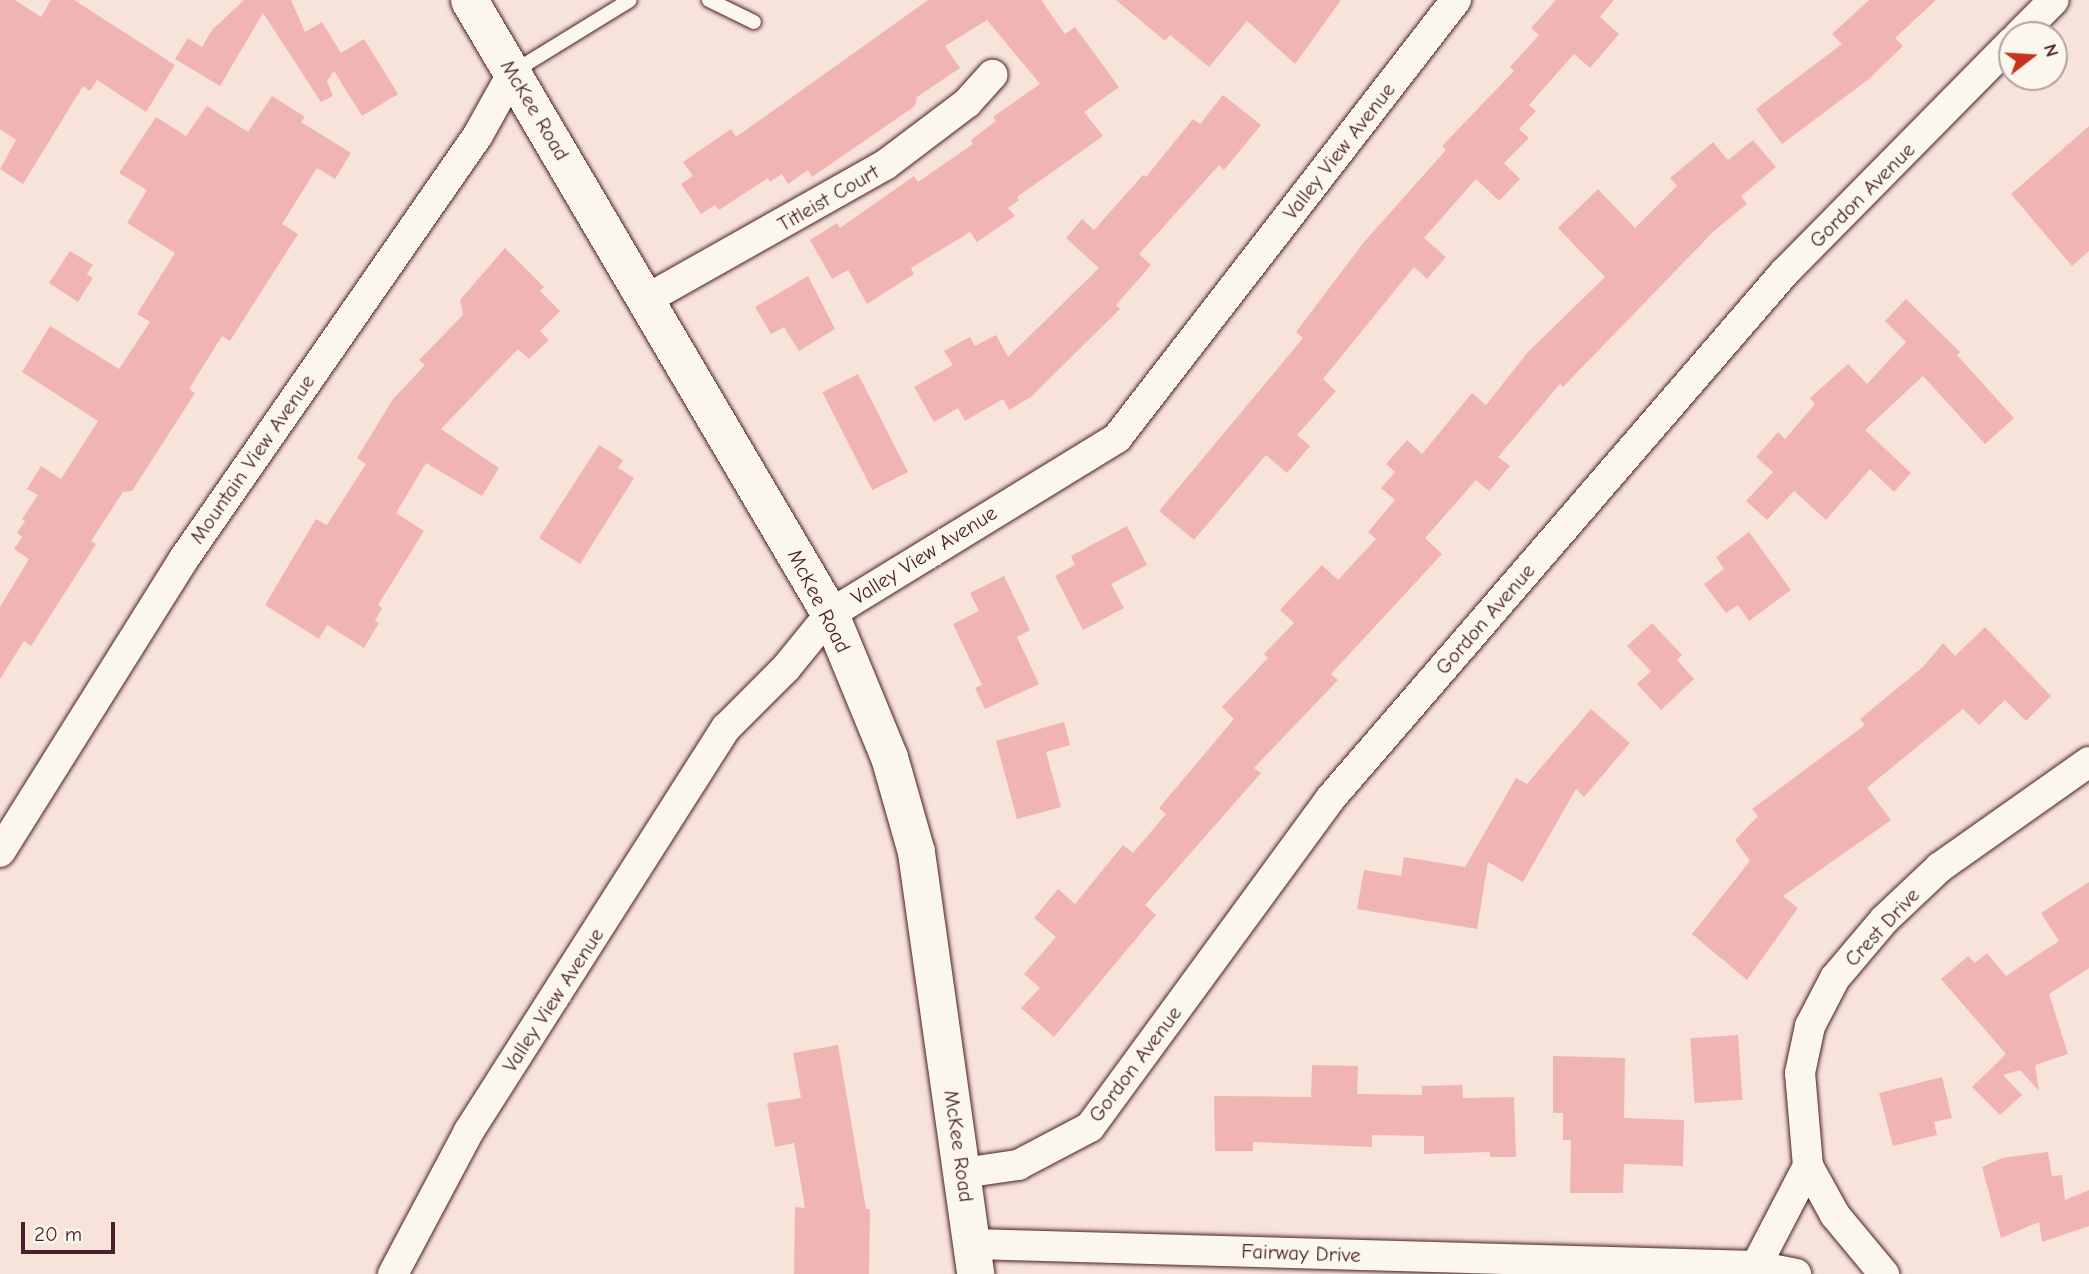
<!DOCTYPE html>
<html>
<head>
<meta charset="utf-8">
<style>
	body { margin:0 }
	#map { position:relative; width:2089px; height:1274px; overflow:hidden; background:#f8e3db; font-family:"Comic Neue",sans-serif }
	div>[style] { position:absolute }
	.building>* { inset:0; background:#f0b5b3; transform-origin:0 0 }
	.roads { filter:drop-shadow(0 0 2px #4a1f2b) drop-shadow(0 0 2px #4a1f2b) }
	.service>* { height:14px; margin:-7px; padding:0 7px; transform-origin:7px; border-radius:7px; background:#fbf7ec }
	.minor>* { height:30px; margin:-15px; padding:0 15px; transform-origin:15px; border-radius:15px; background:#fbf7ec }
	.tertiary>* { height:37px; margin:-18.5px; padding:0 18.5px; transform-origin:18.5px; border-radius:18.5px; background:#fbf7ec }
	span { translate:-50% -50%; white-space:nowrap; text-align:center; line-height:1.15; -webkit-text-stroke:7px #fbf7ec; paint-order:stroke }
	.street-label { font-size:21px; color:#4a1f2b }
	.north { position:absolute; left:1998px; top:21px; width:70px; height:70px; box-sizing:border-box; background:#fbf7ec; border:2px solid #b4a19f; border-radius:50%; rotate:73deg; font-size:19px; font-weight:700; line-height:28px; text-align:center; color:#4a1f2b }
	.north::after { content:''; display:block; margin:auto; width:24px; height:32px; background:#c8321e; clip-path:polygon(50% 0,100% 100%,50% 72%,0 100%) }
	.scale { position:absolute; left:21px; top:1222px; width:94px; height:32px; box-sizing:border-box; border:4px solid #4a1f2b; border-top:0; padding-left:9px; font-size:21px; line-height:24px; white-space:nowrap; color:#4a1f2b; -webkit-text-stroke:5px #fbf7ec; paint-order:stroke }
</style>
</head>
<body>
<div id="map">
	<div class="building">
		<i style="clip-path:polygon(0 0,15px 0,41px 17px,51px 0,74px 0,175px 65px,146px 112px,97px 80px,90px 91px,83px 86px,23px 184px,0 169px,16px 140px,0 129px)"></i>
		<i style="clip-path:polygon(244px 0,291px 0,305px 32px,322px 22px,341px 53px,364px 39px,398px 94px,362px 116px,334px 71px,327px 81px,333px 96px,321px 102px,263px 13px,220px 86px,175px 59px,188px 38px,202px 47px,212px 30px)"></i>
		<i style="clip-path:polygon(928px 0,1041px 0,1065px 34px,1075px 27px,1119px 87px,1084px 112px,1103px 136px,1017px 197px,1019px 200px,1008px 208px,1015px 216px,977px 242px,970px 232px,911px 268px,914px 274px,867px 304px,848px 270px,832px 279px,810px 240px,837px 223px,840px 228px,914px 176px,918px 182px,973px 144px,971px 140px,996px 121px,993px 117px,1040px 84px,987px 20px,945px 46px,960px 68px,917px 97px,915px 106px,812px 177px,808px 170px,788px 184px,782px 174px,770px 182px,768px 178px,719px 210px,715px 205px,701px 214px,681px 184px,693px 176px,683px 162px,731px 129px,736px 137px)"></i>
		<i style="clip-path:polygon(1116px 0,1341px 0,1295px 64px,1247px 21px,1209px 67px,1170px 35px,1165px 41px)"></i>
		<i style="clip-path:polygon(1556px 0,1614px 0,1600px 17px,1619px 34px,1590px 68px,1574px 54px,1529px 105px,1536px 111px,1519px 129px,1529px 138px,1504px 163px,1520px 179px,1499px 201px,1476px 179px,1424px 238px,1446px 257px,1427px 279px,1414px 267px,1323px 379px,1336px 391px,1297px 435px,1310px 446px,1287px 473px,1266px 455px,1194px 540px,1159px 511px,1303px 338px,1296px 332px,1364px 242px,1446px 150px,1442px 146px,1514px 71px,1510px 67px,1539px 35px,1531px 28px)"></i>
		<i style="clip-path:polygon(1869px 0,1936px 0,1895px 38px,1903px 46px,1869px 79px,1782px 144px,1756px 109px,1842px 44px,1832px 34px)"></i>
		<i style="clip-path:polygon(1223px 95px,1261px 125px,1224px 170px,1219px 165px,1139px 254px,1151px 265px,1116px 305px,1120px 309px,1031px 397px,1009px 410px,1003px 399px,965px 421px,958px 408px,934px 422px,914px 387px,953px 365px,944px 351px,970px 337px,975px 346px,996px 335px,1008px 357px,1099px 268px,1066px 238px,1082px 219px,1094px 230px,1143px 175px,1146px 177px,1193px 119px,1200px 124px)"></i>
		<i style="clip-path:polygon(272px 96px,305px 117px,301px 122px,351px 153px,335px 179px,317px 168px,282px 224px,298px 234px,230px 341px,222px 336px,189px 389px,195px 393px,132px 491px,123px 492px,91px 541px,96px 544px,31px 646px,24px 641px,0 679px,0 607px,29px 559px,14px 549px,22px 537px,17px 533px,25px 521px,22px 519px,38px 495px,27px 489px,41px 466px,61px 479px,98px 421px,22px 372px,50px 326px,119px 369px,150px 322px,137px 314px,175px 253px,127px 223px,147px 190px,119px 173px,156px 117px,186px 136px,207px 106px,248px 132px)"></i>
		<i style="clip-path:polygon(2089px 126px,2089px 251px,2072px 266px,2011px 194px)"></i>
		<i style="clip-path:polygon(1753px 140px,1776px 167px,1741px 196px,1747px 204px,1715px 230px,1563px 387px,1560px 384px,1498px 457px,1510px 466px,1489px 491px,1476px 480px,1425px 538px,1442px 554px,1331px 674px,1338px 680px,1254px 768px,1261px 773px,1145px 905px,1156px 915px,1054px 1037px,1021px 1008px,1040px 988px,1024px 974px,1056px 937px,1034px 918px,1058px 889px,1075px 904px,1123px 845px,1133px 853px,1166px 814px,1159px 808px,1234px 719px,1222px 707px,1268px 658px,1264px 654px,1294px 623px,1280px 610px,1322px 565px,1338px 580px,1376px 539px,1368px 532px,1395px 500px,1381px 488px,1395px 472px,1386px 464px,1407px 440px,1422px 454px,1472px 393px,1486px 405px,1528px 352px,1605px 277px,1558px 228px,1598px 189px,1635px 228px,1677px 186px,1670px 178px,1713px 142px,1728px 160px)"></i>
		<i style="clip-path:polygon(505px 248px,544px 287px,540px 291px,560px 311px,540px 331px,549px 340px,529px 359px,518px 349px,441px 429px,499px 468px,482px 496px,426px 463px,396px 513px,424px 531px,378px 605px,382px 608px,375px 621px,379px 623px,364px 648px,327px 625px,319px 639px,265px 605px,316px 519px,327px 525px,366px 464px,357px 458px,393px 399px,425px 365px,419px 360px,463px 315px,460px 300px)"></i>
		<i style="clip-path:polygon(70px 251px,93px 265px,87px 274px,93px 278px,78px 302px,49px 283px)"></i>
		<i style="clip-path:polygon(808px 276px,835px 329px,799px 351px,784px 327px,771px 334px,755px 307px)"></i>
		<i style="clip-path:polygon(1906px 299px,1960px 352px,1957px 355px,2014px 418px,1985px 444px,1923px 376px,1865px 430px,1911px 473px,1894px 492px,1870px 469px,1826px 520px,1794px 491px,1767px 520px,1746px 501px,1773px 472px,1756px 457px,1778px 432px,1785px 439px,1815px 404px,1810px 398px,1848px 364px,1867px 384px,1906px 342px,1885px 321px)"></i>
		<i style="left:858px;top:374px;width:110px;height:40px;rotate:63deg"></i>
		<i style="clip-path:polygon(599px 445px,623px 460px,618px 468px,634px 478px,580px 564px,539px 538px)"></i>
		<i style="clip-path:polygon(1127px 526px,1147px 565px,1111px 584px,1124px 608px,1083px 630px,1055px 576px,1075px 565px,1071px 556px)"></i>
		<i style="clip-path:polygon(1749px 532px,1791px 590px,1749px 621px,1738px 605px,1726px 613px,1704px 584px,1724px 569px,1716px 557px)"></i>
		<i style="clip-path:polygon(1004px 576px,1030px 630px,1017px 637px,1039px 684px,985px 709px,975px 688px,982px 685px,953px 624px,979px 611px,970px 593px)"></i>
		<i style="clip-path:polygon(1652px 623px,1682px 655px,1677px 660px,1694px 679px,1661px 710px,1637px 684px,1651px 671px,1627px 646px)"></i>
		<i style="clip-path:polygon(1985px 627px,2051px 696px,2026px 721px,2005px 700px,1979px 725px,1963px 709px,1867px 788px,1891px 820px,1783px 896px,1798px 908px,1747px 980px,1692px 934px,1750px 861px,1735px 840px,1758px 816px,1752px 809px,1865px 725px,1860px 719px,1923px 667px,1943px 643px,1955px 656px)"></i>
		<i style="clip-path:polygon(1591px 709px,1630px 743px,1584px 797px,1576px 789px,1523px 882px,1488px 862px,1477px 929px,1357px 909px,1364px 870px,1401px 876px,1404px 857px,1465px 867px,1516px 778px,1527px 784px)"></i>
		<i style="clip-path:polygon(1064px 722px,1070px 745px,1046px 752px,1061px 807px,1017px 819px,996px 741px)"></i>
		<i style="clip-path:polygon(2089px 882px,2089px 968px,2049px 994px,2068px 1054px,2035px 1065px,2039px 1091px,2020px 1070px,2003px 1075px,2022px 1095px,2000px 1115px,1972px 1087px,2006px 1054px,1941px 979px,1968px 956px,1975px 963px,1987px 953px,2006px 976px,2059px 941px,2041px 913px)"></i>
		<i style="left:1738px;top:1035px;width:65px;height:48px;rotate:86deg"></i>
		<i style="clip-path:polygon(838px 1045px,866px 1209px,870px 1209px,869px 1274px,794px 1274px,795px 1207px,805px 1208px,794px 1143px,775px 1147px,767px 1103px,801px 1098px,793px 1053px)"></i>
		<i style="clip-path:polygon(1553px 1056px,1625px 1058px,1624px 1118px,1684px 1120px,1683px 1166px,1624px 1164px,1623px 1193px,1570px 1193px,1571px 1140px,1563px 1140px,1563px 1113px,1553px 1113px)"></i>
		<i style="clip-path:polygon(1312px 1065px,1358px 1066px,1357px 1094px,1422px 1095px,1422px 1086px,1462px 1085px,1463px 1098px,1514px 1097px,1516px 1157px,1490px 1157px,1490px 1152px,1424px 1154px,1424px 1136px,1372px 1135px,1372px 1147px,1253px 1142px,1253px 1151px,1215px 1151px,1214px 1096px,1311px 1097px)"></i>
		<i style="clip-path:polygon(1942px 1077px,1952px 1118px,1934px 1122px,1937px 1135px,1893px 1146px,1879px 1093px)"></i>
		<i style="clip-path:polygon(2048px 1152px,2052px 1176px,2062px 1175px,2065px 1200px,2089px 1190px,2089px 1226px,2042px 1242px,2039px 1222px,2001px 1238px,1982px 1167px,2002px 1158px)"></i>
	</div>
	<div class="roads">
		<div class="service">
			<i style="left:709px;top:0;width:50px;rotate:26.1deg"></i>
			<i style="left:513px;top:72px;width:137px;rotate:-31.6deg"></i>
		</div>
		<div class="minor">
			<i style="left:2019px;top:35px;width:49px;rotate:-45deg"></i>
			<i style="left:647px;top:299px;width:273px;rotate:-29.4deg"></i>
			<i style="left:885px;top:165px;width:103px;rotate:-37.1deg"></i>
			<i style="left:967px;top:103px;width:38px;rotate:-48deg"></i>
			<i style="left:0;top:852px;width:345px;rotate:-57.9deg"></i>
			<i style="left:183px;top:560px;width:517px;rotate:-55.23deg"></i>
			<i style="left:478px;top:135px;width:72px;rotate:-60.9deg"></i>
			<i style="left:1808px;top:1166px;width:56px;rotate:61.1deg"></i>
			<i style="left:1835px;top:1215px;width:77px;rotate:50.3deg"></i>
			<i style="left:963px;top:1173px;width:56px;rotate:-8.3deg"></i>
			<i style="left:1018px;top:1165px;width:81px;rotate:-27.8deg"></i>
			<i style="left:1090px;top:1127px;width:406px;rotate:-53.8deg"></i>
			<i style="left:1330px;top:799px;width:695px;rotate:-49.2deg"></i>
			<i style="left:1784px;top:273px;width:325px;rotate:-45.4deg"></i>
			<i style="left:973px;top:1244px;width:783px;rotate:1.61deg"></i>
			<i style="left:1756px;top:1266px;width:41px;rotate:11.3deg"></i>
			<i style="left:1756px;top:1266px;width:113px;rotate:-62.5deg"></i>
			<i style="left:1808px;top:1166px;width:93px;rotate:-94.9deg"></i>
			<i style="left:1800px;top:1073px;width:48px;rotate:-78deg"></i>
			<i style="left:1810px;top:1026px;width:54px;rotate:-62.5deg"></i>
			<i style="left:1835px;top:978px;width:76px;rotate:-49.8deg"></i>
			<i style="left:1884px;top:920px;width:77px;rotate:-43.4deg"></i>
			<i style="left:1940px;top:867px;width:182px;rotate:-35.2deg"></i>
			<i style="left:393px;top:1274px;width:162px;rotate:-62deg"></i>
			<i style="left:469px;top:1131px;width:478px;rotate:-57.5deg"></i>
			<i style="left:726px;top:728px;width:85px;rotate:-45deg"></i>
			<i style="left:786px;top:668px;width:70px;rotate:-50.8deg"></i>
			<i style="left:830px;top:614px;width:337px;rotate:-31.5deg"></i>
			<i style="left:1117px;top:438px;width:554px;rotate:-52.26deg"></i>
		</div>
		<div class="tertiary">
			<i style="left:469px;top:0;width:712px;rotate:59.55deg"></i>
			<i style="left:830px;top:614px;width:155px;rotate:67.6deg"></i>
			<i style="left:889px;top:757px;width:99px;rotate:74.1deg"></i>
			<i style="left:916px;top:852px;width:426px;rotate:82deg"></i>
		</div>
	</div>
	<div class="street-label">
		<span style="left:535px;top:110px;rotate:59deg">McKee Road</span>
		<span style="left:1339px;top:151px;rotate:-52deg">Valley View Avenue</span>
		<span style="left:1862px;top:195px;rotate:-45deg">Gordon Avenue</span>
		<span style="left:828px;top:198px;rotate:-30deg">Titleist Court</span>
		<span style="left:252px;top:459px;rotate:-55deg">Mountain View Avenue</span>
		<span style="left:924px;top:555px;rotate:-32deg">Valley View Avenue</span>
		<span style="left:819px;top:601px;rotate:63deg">McKee Road</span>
		<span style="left:1485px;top:619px;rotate:-49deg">Gordon Avenue</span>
		<span style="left:1882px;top:927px;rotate:-47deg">Crest Drive</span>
		<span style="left:553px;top:1000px;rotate:-57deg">Valley View Avenue</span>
		<span style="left:1135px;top:1064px;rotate:-53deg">Gordon Avenue</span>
		<span style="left:959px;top:1146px;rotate:82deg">McKee Road</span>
		<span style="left:1301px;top:1253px;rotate:2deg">Fairway Drive</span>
	</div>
	<div class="north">N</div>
	<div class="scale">20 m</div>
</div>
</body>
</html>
